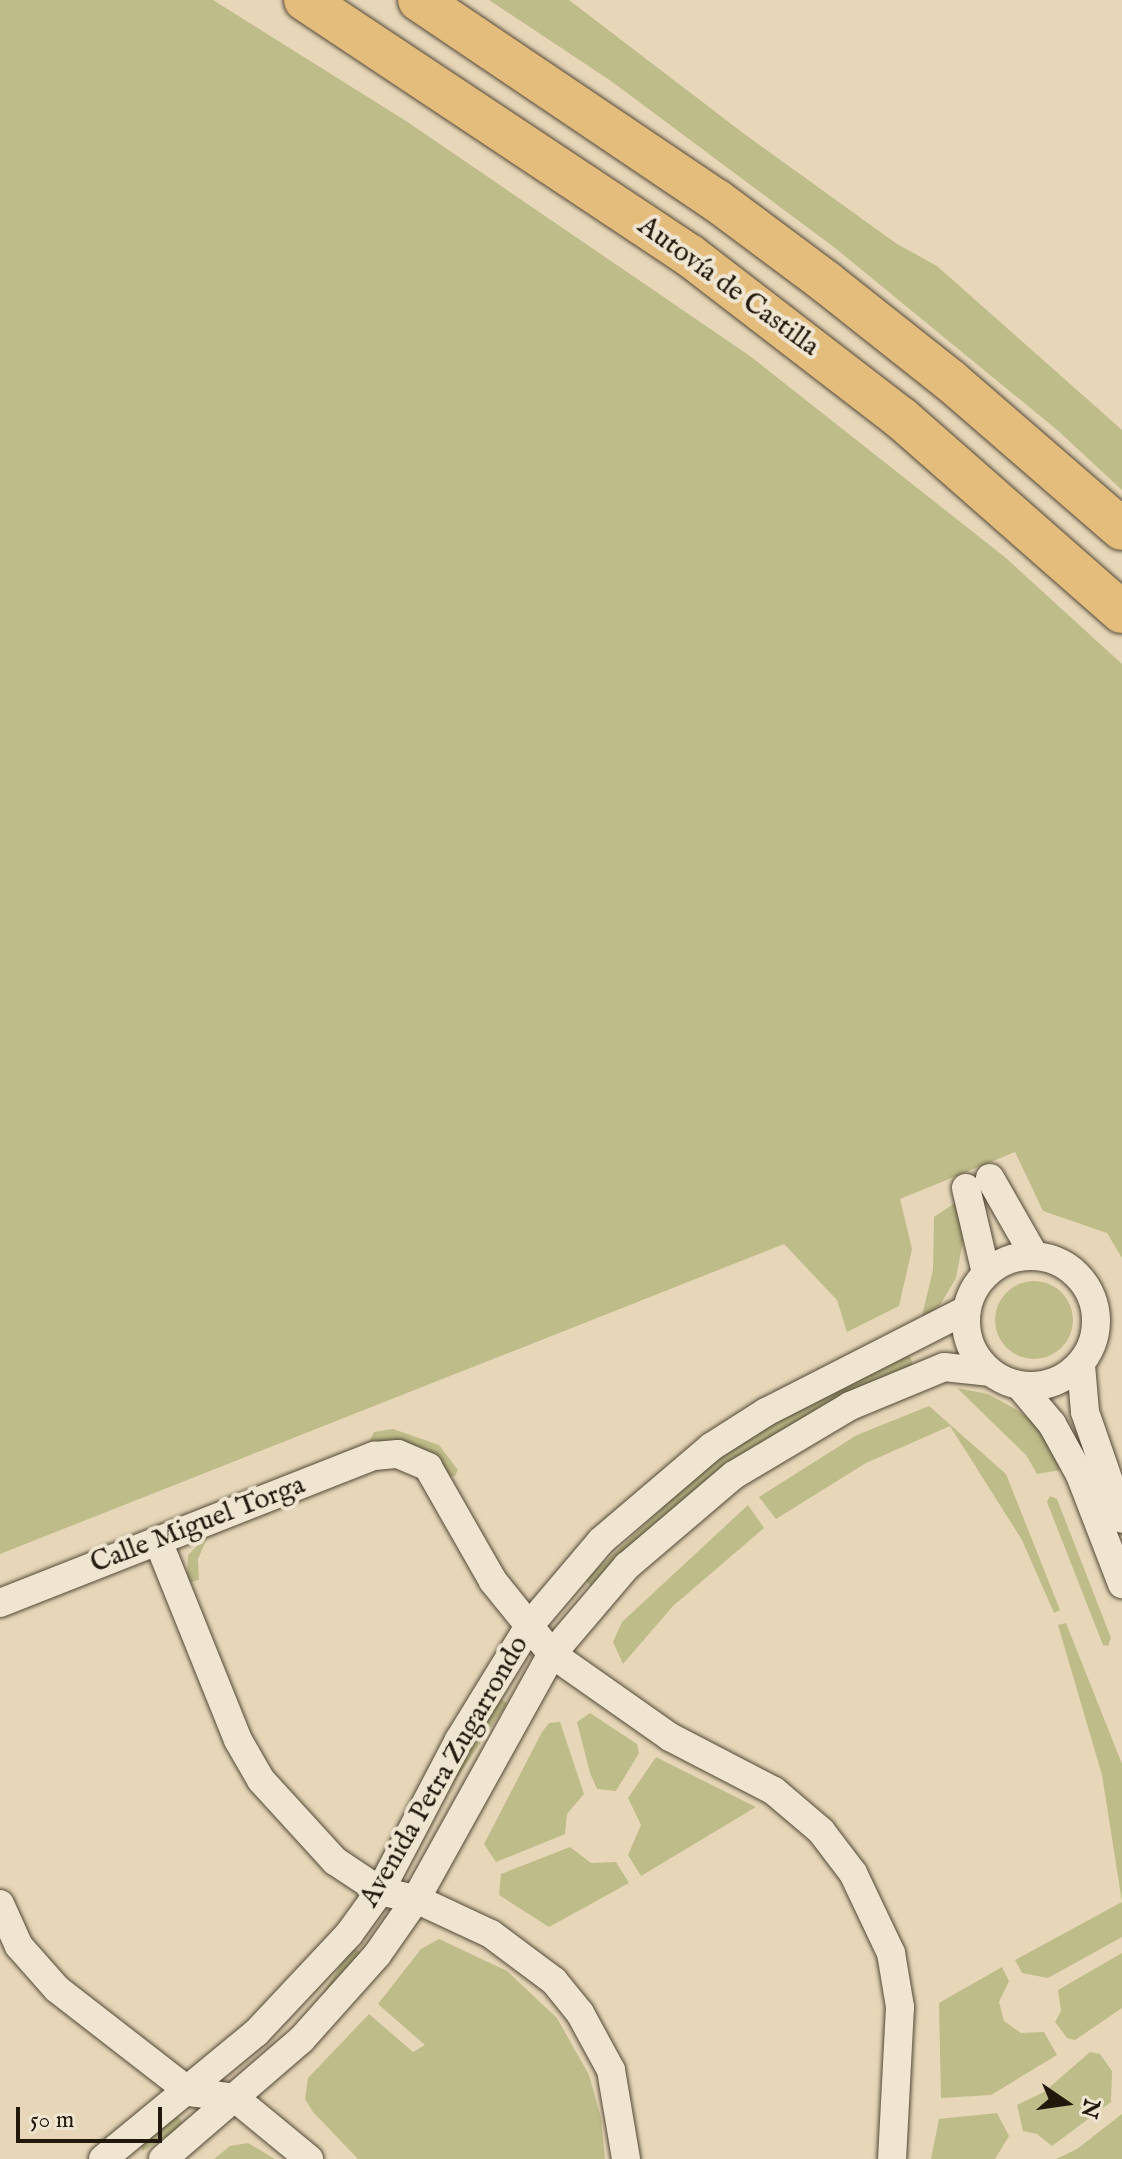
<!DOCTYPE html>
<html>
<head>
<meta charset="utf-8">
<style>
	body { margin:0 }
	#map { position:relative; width:1122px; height:2159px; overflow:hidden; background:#e7d7b8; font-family:"IM FELL English",serif }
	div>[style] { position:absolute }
	.green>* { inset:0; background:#bebc89; transform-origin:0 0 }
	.round { border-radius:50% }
	.roads { filter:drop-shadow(0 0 2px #534837) drop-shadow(0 0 2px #534837) }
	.minor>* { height:28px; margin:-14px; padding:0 14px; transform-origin:14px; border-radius:14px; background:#efe5d1 }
	.minor>.ring { margin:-14px; padding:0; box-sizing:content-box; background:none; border:28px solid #efe5d1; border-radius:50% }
	.highway>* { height:42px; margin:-21px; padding:0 21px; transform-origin:21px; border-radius:21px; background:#e4bc7c }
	span { translate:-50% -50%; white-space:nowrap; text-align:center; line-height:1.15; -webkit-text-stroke:8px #efe5d1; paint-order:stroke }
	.street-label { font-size:28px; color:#22180c }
	.north { position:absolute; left:1026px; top:2063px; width:80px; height:80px; -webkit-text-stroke:6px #efe5d1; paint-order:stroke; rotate:103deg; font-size:22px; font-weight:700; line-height:32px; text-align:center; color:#22180c }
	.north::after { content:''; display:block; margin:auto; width:28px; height:36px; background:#22180c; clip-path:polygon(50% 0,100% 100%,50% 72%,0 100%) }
	.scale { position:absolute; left:16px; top:2107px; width:146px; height:36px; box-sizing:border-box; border:4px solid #22180c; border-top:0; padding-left:10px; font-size:24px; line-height:28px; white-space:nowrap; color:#22180c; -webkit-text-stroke:6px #efe5d1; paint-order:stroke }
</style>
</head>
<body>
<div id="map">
	<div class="green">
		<i style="clip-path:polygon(0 0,213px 0,406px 121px,750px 356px,1006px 558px,1122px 664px,1122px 1258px,1107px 1233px,1043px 1211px,1015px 1152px,900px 1199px,912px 1249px,899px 1306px,847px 1332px,837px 1300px,784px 1244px,0 1554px)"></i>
		<i style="clip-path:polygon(489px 0,569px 0,743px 133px,897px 244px,937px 266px,1122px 430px,1122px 490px,1056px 429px,835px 248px,611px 81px)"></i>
		<i style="clip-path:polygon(958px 1201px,965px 1231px,956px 1278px,940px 1305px,921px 1320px,933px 1270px,934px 1217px)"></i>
		<i class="round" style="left:995px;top:1281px;width:78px;height:78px"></i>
		<i style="clip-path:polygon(909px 1354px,913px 1365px,840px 1397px,594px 1589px,585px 1580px,700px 1473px,753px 1434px)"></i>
		<i style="clip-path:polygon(957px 1388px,988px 1394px,1017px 1410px,1037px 1425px,1066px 1469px,1037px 1474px,1026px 1455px)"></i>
		<i style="clip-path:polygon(929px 1406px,1006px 1474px,1060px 1610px,1054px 1613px,1022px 1540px,950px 1426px,866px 1463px,776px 1519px,759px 1497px,857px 1435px)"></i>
		<i style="clip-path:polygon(393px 1429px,439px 1445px,458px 1470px,455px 1476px,449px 1477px,416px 1446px,369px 1443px,374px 1432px)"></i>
		<i style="clip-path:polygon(1050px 1496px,1057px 1499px,1111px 1638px,1108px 1646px,1103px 1645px,1047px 1502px)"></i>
		<i style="clip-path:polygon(748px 1505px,764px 1528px,673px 1606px,623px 1664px,613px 1642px,622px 1622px)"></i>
		<i style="clip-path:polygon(209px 1534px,198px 1559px,199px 1580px,187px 1583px,188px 1555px)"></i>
		<i style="clip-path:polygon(1066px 1623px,1122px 1764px,1122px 1937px,1048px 1978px,1022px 1973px,1015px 1960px,1122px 1902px,1102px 1775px,1058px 1625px)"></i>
		<i style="left:498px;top:1697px;width:11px;height:140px;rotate:34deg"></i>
		<i style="clip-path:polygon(590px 1713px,637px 1744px,639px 1753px,616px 1791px,597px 1789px,590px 1773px,577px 1722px)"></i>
		<i style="clip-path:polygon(560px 1722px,584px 1794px,567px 1814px,565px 1834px,496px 1862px,484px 1844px,542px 1732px,549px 1723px)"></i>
		<i style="clip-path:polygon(656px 1757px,756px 1807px,641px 1876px,628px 1855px,641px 1825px,628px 1798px)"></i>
		<i style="clip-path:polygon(570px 1847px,591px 1863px,616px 1862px,629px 1883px,549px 1927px,499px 1895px,501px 1874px)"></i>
		<i style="clip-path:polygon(439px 1939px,507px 1971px,557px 2018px,589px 2075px,601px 2118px,605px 2159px,358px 2159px,313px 2112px,305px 2099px,308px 2078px,369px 2014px,413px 2052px,425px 2045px,378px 2004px,421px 1949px)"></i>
		<i style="left:352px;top:1947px;width:13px;height:122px;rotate:32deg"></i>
		<i style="clip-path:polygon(1122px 1953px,1122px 2008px,1075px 2040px,1067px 2038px,1055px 2022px,1061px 2011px,1058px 1990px)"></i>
		<i style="clip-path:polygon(1002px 1967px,1009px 1981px,999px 2002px,1004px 2021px,1021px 2033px,1044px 2032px,1057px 2055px,991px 2095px,941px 2098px,939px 2003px)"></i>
		<i style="clip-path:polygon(1090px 2052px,1100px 2054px,1112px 2071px,1111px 2102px,1052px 2146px,1037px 2134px,1023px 2131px,1017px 2105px,1044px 2092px)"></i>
		<i style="clip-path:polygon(997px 2113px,1009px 2136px,995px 2159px,931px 2159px,939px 2119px)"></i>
		<i style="clip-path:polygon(1122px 2114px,1122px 2159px,1056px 2159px,1077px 2149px)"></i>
		<i style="left:178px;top:2116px;width:12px;height:48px;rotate:59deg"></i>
		<i style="clip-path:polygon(248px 2143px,275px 2159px,214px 2159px,230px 2146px)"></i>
	</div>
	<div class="roads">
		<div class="minor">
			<i style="left:990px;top:1178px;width:89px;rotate:60.3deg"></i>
			<i style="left:966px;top:1188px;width:87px;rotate:76.8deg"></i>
			<i class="ring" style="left:966px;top:1256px;width:102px;height:102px"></i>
			<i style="left:1081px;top:1365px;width:47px;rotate:85.1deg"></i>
			<i style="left:1085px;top:1412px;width:113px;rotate:70.9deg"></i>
			<i style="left:1020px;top:1386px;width:50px;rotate:49.9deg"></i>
			<i style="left:1052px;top:1424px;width:58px;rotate:61.2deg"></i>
			<i style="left:1080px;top:1475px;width:117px;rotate:68.9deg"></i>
			<i style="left:158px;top:1541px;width:214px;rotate:68.1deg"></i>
			<i style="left:238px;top:1740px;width:46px;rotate:60.1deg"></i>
			<i style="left:261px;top:1780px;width:110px;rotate:47.6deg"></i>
			<i style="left:335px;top:1861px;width:54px;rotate:33.7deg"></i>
			<i style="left:380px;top:1891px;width:37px;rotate:13deg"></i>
			<i style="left:416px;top:1899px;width:83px;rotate:25deg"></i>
			<i style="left:491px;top:1934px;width:79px;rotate:36.7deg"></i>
			<i style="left:554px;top:1981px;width:41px;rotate:50.9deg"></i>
			<i style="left:580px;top:2013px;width:65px;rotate:61.5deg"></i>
			<i style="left:611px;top:2070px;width:90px;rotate:80.4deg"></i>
			<i style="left:0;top:1603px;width:402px;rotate:-21.5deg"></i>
			<i style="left:374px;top:1456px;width:24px;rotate:-5deg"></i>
			<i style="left:398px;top:1454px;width:33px;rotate:23deg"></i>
			<i style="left:428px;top:1467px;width:131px;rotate:60.3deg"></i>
			<i style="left:493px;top:1581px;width:94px;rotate:51.1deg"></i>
			<i style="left:552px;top:1654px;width:144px;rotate:35.1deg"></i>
			<i style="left:670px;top:1737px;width:117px;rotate:27.4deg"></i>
			<i style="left:774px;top:1791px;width:62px;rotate:40.4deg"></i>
			<i style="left:821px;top:1831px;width:53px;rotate:52.7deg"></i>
			<i style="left:853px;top:1873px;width:89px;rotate:64.6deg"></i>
			<i style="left:891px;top:1953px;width:55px;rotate:80.5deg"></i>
			<i style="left:900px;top:2007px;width:152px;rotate:93deg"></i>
			<i style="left:0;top:1904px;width:46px;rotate:65.7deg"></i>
			<i style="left:19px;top:1946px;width:57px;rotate:48.5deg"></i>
			<i style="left:57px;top:1989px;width:168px;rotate:37.8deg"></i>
			<i style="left:190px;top:2092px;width:45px;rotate:7.6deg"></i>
			<i style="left:235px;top:2098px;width:96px;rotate:39.5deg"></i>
			<i style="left:103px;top:2159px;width:198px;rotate:-39.5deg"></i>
			<i style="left:256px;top:2033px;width:136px;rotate:-46.8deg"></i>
			<i style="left:349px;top:1934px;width:53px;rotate:-54.2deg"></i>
			<i style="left:380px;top:1891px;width:170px;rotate:-62.4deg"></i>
			<i style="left:459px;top:1740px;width:134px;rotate:-58.4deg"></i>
			<i style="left:529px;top:1626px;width:111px;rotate:-49.7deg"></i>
			<i style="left:601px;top:1541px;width:145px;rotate:-40.5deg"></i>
			<i style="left:711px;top:1447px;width:65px;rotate:-32.5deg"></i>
			<i style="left:766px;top:1412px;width:225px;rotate:-27deg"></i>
			<i style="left:163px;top:2159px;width:182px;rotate:-40.8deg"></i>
			<i style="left:301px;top:2040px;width:114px;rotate:-48.2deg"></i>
			<i style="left:377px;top:1955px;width:68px;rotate:-55.1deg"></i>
			<i style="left:416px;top:1899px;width:280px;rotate:-61deg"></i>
			<i style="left:552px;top:1654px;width:116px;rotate:-49.6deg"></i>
			<i style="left:627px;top:1566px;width:140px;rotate:-40.4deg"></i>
			<i style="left:734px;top:1475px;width:135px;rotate:-30.7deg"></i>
			<i style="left:850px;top:1406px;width:102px;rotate:-22.5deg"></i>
			<i style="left:944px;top:1367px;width:45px;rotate:6.3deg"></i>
		</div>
		<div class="highway">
			<i style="left:305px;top:0;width:461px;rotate:33.6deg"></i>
			<i style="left:689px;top:255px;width:267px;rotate:37.6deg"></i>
			<i style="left:901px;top:418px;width:294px;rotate:41.3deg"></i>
			<i style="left:419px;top:0;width:358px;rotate:34deg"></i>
			<i style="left:716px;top:200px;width:137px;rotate:36.7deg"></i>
			<i style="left:826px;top:282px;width:159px;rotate:38.4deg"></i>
			<i style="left:951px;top:381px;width:226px;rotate:40.9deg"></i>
		</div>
	</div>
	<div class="street-label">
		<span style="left:728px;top:287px;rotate:36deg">Autovía de Castilla</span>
		<span style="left:198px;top:1525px;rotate:-21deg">Calle Miguel Torga</span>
		<span style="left:445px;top:1772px;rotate:-60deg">Avenida Petra Zugarrondo</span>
	</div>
	<div class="north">N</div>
	<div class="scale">50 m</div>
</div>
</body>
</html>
